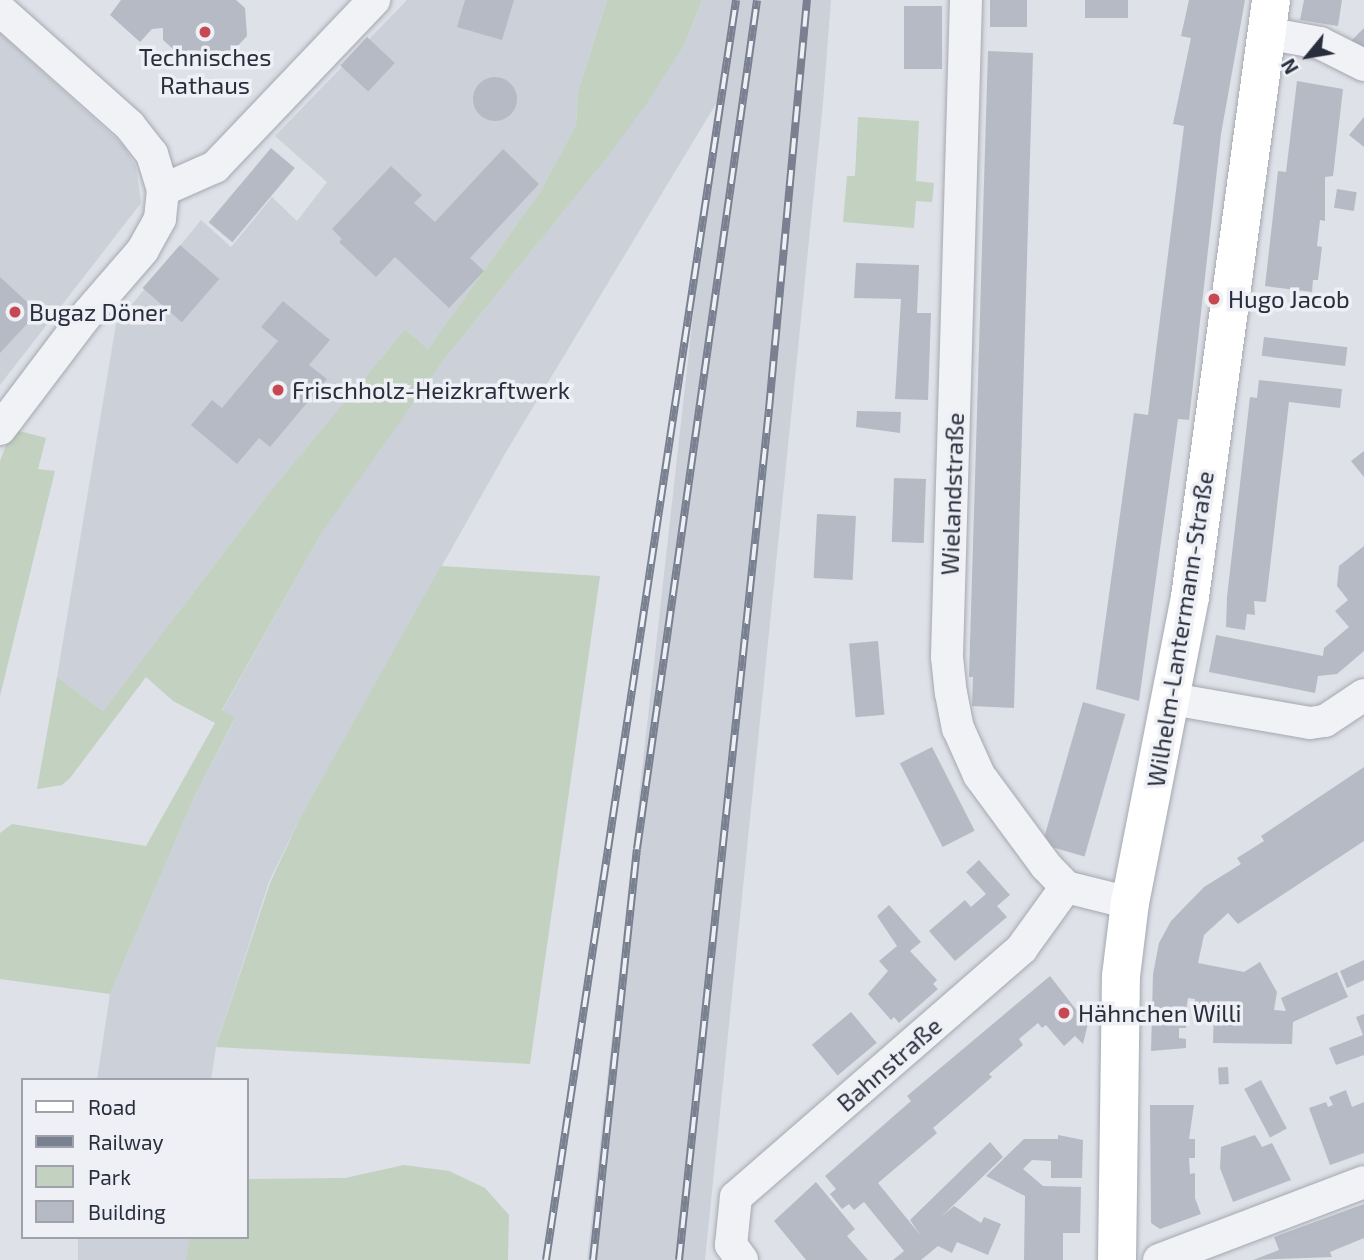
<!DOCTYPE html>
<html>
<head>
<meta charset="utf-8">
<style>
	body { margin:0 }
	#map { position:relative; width:1364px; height:1260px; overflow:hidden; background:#dee1e7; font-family:"Exo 2",sans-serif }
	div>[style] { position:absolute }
	.built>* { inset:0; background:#ccd0d9; transform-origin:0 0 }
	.green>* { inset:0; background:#c3d1c0 }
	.building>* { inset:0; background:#b6bac4; transform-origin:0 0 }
	.round { border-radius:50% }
	.roads { filter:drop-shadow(0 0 2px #a4a8b1) drop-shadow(0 0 2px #a4a8b1) }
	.minor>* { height:32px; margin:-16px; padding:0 16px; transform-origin:16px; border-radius:16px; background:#f1f2f6 }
	.major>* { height:38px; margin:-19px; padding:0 19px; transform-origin:19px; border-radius:19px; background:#fff }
	.rail>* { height:8px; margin-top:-4px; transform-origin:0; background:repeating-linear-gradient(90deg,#eef0f5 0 16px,#798090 0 32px); box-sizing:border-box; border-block:2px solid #798090 }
	.dots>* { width:19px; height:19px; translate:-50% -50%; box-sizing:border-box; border:4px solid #eef0f5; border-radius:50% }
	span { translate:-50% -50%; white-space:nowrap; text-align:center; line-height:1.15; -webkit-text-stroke:7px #eef0f5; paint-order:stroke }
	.poi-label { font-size:24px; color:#282e3d }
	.left { translate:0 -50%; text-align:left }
	.street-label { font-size:24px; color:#282e3d }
	.legend { position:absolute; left:21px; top:1078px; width:228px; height:161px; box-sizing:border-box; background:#eef0f5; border:2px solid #9fa2ab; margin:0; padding:9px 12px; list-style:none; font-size:21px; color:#282e3d }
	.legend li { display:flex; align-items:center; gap:14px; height:35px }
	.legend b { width:35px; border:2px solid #9fa2ab }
	.north { position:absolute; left:1273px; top:21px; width:70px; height:70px; -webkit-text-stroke:5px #eef0f5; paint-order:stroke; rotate:240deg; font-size:19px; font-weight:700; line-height:28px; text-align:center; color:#282e3d }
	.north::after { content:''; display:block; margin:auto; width:24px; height:32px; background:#282e3d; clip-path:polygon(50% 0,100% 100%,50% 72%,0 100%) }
</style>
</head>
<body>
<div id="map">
	<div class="built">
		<i style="clip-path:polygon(407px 0,607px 0,578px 92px,576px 125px,540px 192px,428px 349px,405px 329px,273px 488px,103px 711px,57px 677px,116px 324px,201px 220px,231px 247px,272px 197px,297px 221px,327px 182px,275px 136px)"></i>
		<i style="clip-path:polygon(702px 0,831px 0,823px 103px,705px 1260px,587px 1260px,717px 102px,506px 452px,301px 816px,269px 882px,216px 1047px,211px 1080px,97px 1080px,110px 994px,195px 795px,235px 719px,222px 711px,322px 532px,372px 457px,442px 362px,605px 160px,684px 45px)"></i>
		<i style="clip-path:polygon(0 33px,124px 146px,136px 167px,141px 203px,0 385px)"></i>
		<i style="left:78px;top:1237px;width:112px;height:23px"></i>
	</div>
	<div class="green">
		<i style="clip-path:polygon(607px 0,702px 0,684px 45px,649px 100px,605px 160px,442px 362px,322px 532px,222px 710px,235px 718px,195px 795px,110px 994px,0 979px,0 833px,12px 824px,146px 846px,215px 723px,173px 701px,146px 677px,70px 778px,62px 785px,37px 789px,57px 677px,103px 711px,273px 488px,405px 329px,428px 349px,540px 192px,576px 125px,578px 92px)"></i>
		<i style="clip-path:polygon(858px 117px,919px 121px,916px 181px,934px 183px,932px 202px,916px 201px,914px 228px,843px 222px,847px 176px,855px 176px)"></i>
		<i style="clip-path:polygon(12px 429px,46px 438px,38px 469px,55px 471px,0 696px,0 461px)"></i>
		<i style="clip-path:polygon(441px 566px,600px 576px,530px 1064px,216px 1047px,270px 883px,301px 816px)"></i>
		<i style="clip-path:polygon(404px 1165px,449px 1171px,485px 1188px,509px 1215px,508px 1260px,186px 1260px,190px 1237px,247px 1237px,247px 1179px,345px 1178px)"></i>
	</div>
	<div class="building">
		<i style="clip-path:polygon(121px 0,236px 0,245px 8px,247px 36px,220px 65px,192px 66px,163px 40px,163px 28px,152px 29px,140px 42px,110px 15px)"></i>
		<i style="clip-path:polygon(465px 0,514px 0,502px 40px,457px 27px)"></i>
		<i style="left:990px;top:0;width:37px;height:27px"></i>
		<i style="left:1085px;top:0;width:43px;height:18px"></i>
		<i style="clip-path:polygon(1189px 0,1245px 0,1221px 134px,1189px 420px,1178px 419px,1139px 701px,1096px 689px,1134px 413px,1148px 415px,1184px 126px,1173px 124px,1191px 38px,1181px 36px)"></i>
		<i style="clip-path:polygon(1304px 0,1342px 0,1338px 26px,1300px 20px)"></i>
		<i style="left:904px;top:6px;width:38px;height:63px"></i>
		<i style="clip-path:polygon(1364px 28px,1364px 53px,1350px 42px)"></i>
		<i style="left:367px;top:37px;width:38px;height:39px;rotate:43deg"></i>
		<i style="clip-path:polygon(988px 51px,1033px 53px,1014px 708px,972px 706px,973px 677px,969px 677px)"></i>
		<i class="round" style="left:473px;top:77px;width:44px;height:44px"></i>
		<i style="clip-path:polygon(1297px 81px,1343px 89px,1333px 176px,1325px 177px,1325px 221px,1320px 220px,1317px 246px,1322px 247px,1318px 280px,1313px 280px,1312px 292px,1265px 286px,1278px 171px,1286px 172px)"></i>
		<i style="clip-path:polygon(1364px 117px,1364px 147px,1349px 135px)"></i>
		<i style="left:271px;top:148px;width:31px;height:97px;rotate:40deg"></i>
		<i style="clip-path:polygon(503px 149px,539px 184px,470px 258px,484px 271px,449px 308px,395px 257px,376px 277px,339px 242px,342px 239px,332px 229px,391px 166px,422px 195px,414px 203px,435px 222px)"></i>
		<i style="left:1337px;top:189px;width:20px;height:19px;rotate:9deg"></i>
		<i style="left:180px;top:245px;width:52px;height:57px;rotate:41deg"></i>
		<i style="clip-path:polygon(856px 263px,919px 265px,917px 313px,931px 313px,928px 400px,895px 399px,901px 299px,854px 298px)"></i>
		<i style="clip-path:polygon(0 277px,38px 312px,0 353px)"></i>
		<i style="clip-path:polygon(283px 301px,330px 340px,309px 365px,327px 379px,270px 447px,259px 438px,237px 464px,191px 425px,212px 400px,222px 408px,278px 341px,261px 327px)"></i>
		<i style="left:1264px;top:337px;width:84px;height:19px;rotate:7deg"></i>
		<i style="clip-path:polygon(1259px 380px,1342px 389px,1340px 408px,1289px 402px,1266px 602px,1254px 601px,1255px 615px,1247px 614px,1245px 630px,1226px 627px,1227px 597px,1250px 397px,1257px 398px)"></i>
		<i style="clip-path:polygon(857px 411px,901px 412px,900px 433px,856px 427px)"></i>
		<i style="clip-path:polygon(1364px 451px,1364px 477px,1351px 461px)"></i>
		<i style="left:894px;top:478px;width:32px;height:64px;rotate:2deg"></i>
		<i style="left:817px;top:514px;width:39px;height:64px;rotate:3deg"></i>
		<i style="clip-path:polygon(1364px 546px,1364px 651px,1337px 674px,1318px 676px,1315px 693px,1209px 672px,1216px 635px,1323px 656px,1324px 648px,1349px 627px,1335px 611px,1348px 600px,1337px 586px,1339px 566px)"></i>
		<i style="left:878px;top:641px;width:74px;height:29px;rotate:85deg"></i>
		<i style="left:1083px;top:702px;width:44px;height:148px;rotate:16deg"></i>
		<i style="left:932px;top:747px;width:94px;height:36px;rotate:63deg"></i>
		<i style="clip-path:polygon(1364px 767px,1364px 841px,1238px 924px,1228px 913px,1204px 935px,1198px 963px,1244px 972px,1260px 962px,1277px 992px,1274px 1010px,1286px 1011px,1281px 998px,1337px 972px,1348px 997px,1293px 1022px,1292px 1044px,1213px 1043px,1214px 1009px,1194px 1006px,1195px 999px,1188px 998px,1186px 1011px,1168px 1013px,1187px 1014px,1186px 1028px,1179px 1028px,1179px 1038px,1186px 1039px,1186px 1048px,1151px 1051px,1153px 974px,1159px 943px,1171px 921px,1204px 887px,1241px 864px,1237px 858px,1264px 841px,1261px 836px)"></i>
		<i style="clip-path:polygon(979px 860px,1010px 895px,997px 906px,1007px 917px,955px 961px,929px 931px,965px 900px,971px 907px,986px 894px,966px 872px)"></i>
		<i style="clip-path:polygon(889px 905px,921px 942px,910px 951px,937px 980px,933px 984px,938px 989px,899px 1023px,894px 1017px,891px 1020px,868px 994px,888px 971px,879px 961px,897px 946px,877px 916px)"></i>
		<i style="clip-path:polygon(1364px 960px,1364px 980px,1347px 988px,1340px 971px)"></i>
		<i style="clip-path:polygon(1050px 976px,1081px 1016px,1089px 1019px,1083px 1044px,1075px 1036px,1064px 1046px,1046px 1025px,1042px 1028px,1038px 1023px,1019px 1039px,1023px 1045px,989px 1074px,992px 1077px,933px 1128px,937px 1133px,878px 1183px,921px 1236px,910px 1220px,990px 1142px,1003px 1157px,941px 1217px,954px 1206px,981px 1223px,984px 1217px,1001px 1224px,988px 1255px,957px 1242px,952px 1253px,938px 1246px,921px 1260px,893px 1260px,904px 1251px,864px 1202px,854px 1210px,849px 1204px,842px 1209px,830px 1194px,836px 1189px,825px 1176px,911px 1101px,907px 1096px)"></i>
		<i style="left:851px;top:1012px;width:40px;height:51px;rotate:50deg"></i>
		<i style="clip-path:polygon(1364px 1014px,1364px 1055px,1336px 1065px,1329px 1048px,1363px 1035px,1356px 1017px)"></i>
		<i style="left:1228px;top:1067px;width:17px;height:10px;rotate:87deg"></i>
		<i style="left:1261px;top:1080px;width:55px;height:19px;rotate:62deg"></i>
		<i style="clip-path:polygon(1346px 1090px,1352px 1107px,1364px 1102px,1364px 1153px,1330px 1165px,1309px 1108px,1326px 1102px,1328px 1107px,1333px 1105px,1329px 1097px)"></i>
		<i style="clip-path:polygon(1150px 1105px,1194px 1105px,1189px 1139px,1195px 1139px,1195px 1158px,1189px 1158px,1190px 1174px,1195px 1173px,1195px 1198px,1201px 1214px,1160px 1229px,1151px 1223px)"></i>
		<i style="clip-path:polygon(1058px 1135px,1083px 1140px,1082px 1178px,1051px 1178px,1051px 1161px,1032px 1160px,1023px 1169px,1043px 1186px,1081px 1187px,1080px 1233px,1063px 1233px,1063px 1260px,1024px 1260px,1025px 1196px,986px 1176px,1024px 1139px,1058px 1139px)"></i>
		<i style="clip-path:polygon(1255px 1135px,1262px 1147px,1272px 1143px,1291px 1180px,1233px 1202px,1220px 1168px,1221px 1147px)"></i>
		<i style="clip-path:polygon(816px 1182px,855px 1229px,847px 1236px,868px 1260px,806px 1260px,774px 1221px)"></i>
		<i style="clip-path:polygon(1364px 1204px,1364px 1238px,1330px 1252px,1332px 1257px,1253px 1260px,1279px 1250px,1274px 1237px)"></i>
	</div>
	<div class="roads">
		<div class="minor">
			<i style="left:966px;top:0;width:657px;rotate:91.66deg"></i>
			<i style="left:947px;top:657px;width:36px;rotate:84deg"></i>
			<i style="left:951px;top:693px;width:36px;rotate:79deg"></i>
			<i style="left:958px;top:728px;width:51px;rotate:65.9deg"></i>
			<i style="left:979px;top:775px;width:113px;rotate:53.6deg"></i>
			<i style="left:1046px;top:866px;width:29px;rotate:46deg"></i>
			<i style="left:1066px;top:887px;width:66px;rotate:14deg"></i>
			<i style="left:0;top:10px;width:174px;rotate:41.7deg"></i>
			<i style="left:130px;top:126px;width:36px;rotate:52deg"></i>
			<i style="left:152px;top:154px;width:38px;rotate:73deg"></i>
			<i style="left:163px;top:190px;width:29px;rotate:96deg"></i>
			<i style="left:160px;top:219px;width:35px;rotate:119deg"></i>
			<i style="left:143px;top:250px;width:90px;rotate:130.9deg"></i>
			<i style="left:84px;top:318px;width:139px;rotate:127.1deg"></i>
			<i style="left:1266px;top:33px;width:55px;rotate:10.5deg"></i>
			<i style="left:1320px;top:43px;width:49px;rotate:26.6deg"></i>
			<i style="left:163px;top:190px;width:57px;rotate:-23.9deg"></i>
			<i style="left:215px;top:167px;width:231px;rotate:-46.4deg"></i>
			<i style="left:1172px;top:699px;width:140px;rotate:9.9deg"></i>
			<i style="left:1310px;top:723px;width:15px;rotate:-8deg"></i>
			<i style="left:1325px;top:721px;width:47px;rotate:-33.7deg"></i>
			<i style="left:742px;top:1260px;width:19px;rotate:-126deg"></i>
			<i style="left:731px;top:1245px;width:48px;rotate:-84.1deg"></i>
			<i style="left:736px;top:1197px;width:379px;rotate:-41deg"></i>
			<i style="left:1022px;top:948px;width:75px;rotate:-54.2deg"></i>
			<i style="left:1159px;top:1260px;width:219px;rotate:-20.8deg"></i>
		</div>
		<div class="major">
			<i style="left:1117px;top:1260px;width:284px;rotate:-89.2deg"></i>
			<i style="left:1121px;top:976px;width:74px;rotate:-83deg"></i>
			<i style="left:1130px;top:903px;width:312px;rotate:-78.9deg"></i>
			<i style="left:1190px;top:597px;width:602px;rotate:-82.27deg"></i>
		</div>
	</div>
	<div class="rail">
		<i style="left:546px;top:1260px;width:1274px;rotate:-81.42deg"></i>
		<i style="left:593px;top:1260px;width:413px;rotate:-83.9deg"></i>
		<i style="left:637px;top:849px;width:857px;rotate:-81.95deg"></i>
		<i style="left:679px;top:1260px;width:856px;rotate:-83.96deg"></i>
		<i style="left:769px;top:409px;width:411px;rotate:-84.7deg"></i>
	</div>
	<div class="dots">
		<i style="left:205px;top:32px;background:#c84852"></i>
		<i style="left:1214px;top:299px;background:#c84852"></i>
		<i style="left:15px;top:312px;background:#c84852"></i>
		<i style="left:278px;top:390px;background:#c84852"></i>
		<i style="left:1064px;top:1013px;background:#c84852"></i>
	</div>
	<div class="poi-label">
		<span style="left:205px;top:71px">Technisches<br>Rathaus</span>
		<span class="left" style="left:1228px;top:299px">Hugo Jacob</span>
		<span class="left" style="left:29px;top:312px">Bugaz Döner</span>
		<span class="left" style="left:292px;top:390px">Frischholz-Heizkraftwerk</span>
		<span class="left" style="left:1078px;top:1013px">Hähnchen Willi</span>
	</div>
	<div class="street-label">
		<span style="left:952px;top:494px;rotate:-88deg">Wielandstraße</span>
		<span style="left:1180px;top:629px;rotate:-81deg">Wilhelm-Lantermann-Straße</span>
		<span style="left:889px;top:1064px;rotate:-41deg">Bahnstraße</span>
	</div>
	<ul class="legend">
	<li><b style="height:9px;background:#fff"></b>Road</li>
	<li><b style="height:9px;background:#798090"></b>Railway</li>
	<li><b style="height:19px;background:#c3d1c0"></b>Park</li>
	<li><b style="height:19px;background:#b6bac4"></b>Building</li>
	</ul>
	<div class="north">N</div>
</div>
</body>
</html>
